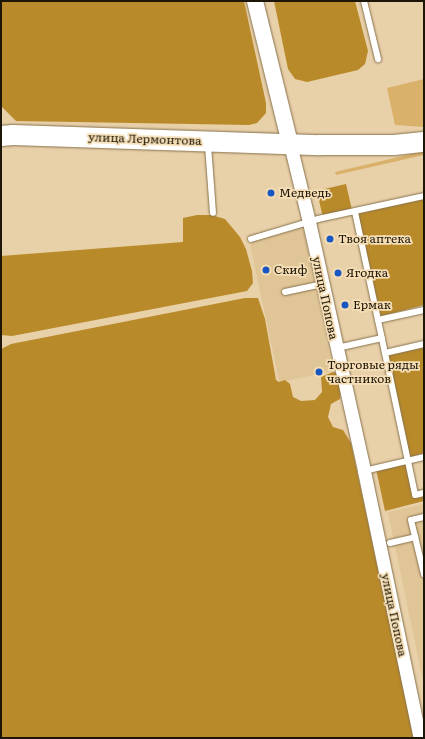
<!DOCTYPE html>
<html>
<head>
<meta charset="utf-8">
<style>
	body { margin:0 }
	#map { position:relative; width:425px; height:739px; overflow:hidden; background:#e8d0a9; font-family:Literata,serif }
	div>[style] { position:absolute }
	.built>* { inset:0; background:#e0c597; transform-origin:0 0 }
	.green>* { inset:0; background:#d9b16a }
	.forest>* { inset:0; background:#b98a2a; transform-origin:0 0 }
	.roads { filter:drop-shadow(0 0 1px #87724d) drop-shadow(0 0 1px #87724d) }
	.service>* { height:6px; margin:-3px; padding:0 3px; transform-origin:3px; border-radius:3px; background:#fff }
	.minor>* { height:13px; margin:-6.5px; padding:0 6.5px; transform-origin:6.5px; border-radius:6.5px; background:#fff }
	.tertiary>* { height:16px; margin:-8px; padding:0 8px; transform-origin:8px; border-radius:8px; background:#fff }
	.primary>* { height:20px; margin:-10px; padding:0 10px; transform-origin:10px; border-radius:10px; background:#fff }
	.dots>* { width:11px; height:11px; translate:-50% -50%; box-sizing:border-box; border:2px solid #f5deb6; border-radius:50% }
	span { translate:-50% -50%; white-space:nowrap; text-align:center; line-height:1.15; -webkit-text-stroke:3.5px #f5deb6; paint-order:stroke }
	.street-label { font-size:12px; color:#1d1506 }
	.poi-label { font-size:12px; color:#1d1506 }
	.left { translate:0 -50%; text-align:left }
	.frame { position:absolute; inset:0; border:2px solid #1d1506; pointer-events:none }
</style>
</head>
<body>
<div id="map">
	<div class="built">
		<i style="left:302px;top:224px;width:150px;height:55px;rotate:78deg"></i>
		<i style="clip-path:polygon(424px 504px,424px 686px,388px 512px)"></i>
	</div>
	<div class="green">
		<i style="clip-path:polygon(424px 79px,424px 127px,395px 125px,387px 88px)"></i>
		<i style="clip-path:polygon(424px 151px,424px 155px,336px 175px,335px 172px)"></i>
	</div>
	<div class="forest">
		<i style="clip-path:polygon(1px 1px,244px 1px,266px 103px,266px 113px,257px 123px,249px 125px,16px 121px,1px 106px)"></i>
		<i style="clip-path:polygon(274px 1px,355px 1px,368px 51px,365px 64px,358px 70px,307px 82px,295px 79px,288px 69px)"></i>
		<i style="left:346px;top:184px;width:27px;height:30px;rotate:77deg"></i>
		<i style="clip-path:polygon(424px 199px,424px 305px,381px 316px,356px 214px)"></i>
		<i style="clip-path:polygon(197px 215px,211px 215px,225px 219px,240px 237px,246px 249px,252px 271px,253px 283px,247px 291px,12px 336px,1px 335px,1px 256px,183px 242px,183px 218px)"></i>
		<i style="clip-path:polygon(245px 298px,258px 298px,265px 319px,276px 380px,279px 382px,285px 380px,290px 384px,293px 397px,301px 401px,315px 400px,322px 392px,321px 377px,333px 372px,338px 374px,341px 389px,340px 399px,331px 404px,328px 417px,333px 427px,343px 430px,351px 443px,414px 738px,1px 738px,1px 349px,11px 344px)"></i>
		<i style="clip-path:polygon(424px 347px,424px 453px,410px 457px,387px 355px)"></i>
		<i style="clip-path:polygon(405px 463px,413px 497px,424px 495px,424px 501px,385px 511px,376px 469px)"></i>
	</div>
	<div class="roads">
		<div class="service">
			<i style="left:364px;top:1px;width:60px;rotate:76.4deg"></i>
			<i style="left:208px;top:145px;width:68px;rotate:85.8deg"></i>
			<i style="left:355px;top:212px;width:289px;rotate:78deg"></i>
			<i style="left:415px;top:495px;width:9px;rotate:-13deg"></i>
			<i style="left:251px;top:239px;width:70px;rotate:-16.6deg"></i>
			<i style="left:318px;top:219px;width:108px;rotate:-12.2deg"></i>
			<i style="left:285px;top:292px;width:38px;rotate:-12deg"></i>
			<i style="left:378px;top:320px;width:47px;rotate:-12.3deg"></i>
			<i style="left:337px;top:348px;width:46px;rotate:-12.5deg"></i>
			<i style="left:385px;top:353px;width:40px;rotate:-13deg"></i>
			<i style="left:364px;top:471px;width:62px;rotate:-13.1deg"></i>
			<i style="left:424px;top:517px;width:13px;rotate:167deg"></i>
			<i style="left:411px;top:520px;width:56px;rotate:76.5deg"></i>
			<i style="left:390px;top:543px;width:26px;rotate:-13deg"></i>
		</div>
		<div class="minor">
			<i style="left:290px;top:144px;width:80px;rotate:76.3deg"></i>
			<i style="left:309px;top:222px;width:255px;rotate:77.5deg"></i>
			<i style="left:364px;top:471px;width:273px;rotate:78.2deg"></i>
		</div>
		<div class="tertiary">
			<i style="left:255px;top:1px;width:147px;rotate:76.2deg"></i>
		</div>
		<div class="primary">
			<i style="left:1px;top:136px;width:12px;rotate:-5deg"></i>
			<i style="left:13px;top:135px;width:307px;rotate:1.9deg"></i>
			<i style="left:320px;top:145px;width:74px"></i>
			<i style="left:394px;top:145px;width:30px;rotate:-6deg"></i>
		</div>
	</div>
	<div class="dots">
		<i style="left:271px;top:193px;background:#1857c2"></i>
		<i style="left:330px;top:239px;background:#1857c2"></i>
		<i style="left:266px;top:270px;background:#1857c2"></i>
		<i style="left:338px;top:273px;background:#1857c2"></i>
		<i style="left:345px;top:305px;background:#1857c2"></i>
		<i style="left:319px;top:372px;background:#1857c2"></i>
	</div>
	<div class="street-label">
		<span style="left:145px;top:139px;rotate:2deg">улица Лермонтова</span>
		<span style="left:325px;top:298px;rotate:78deg">улица Попова</span>
		<span style="left:394px;top:615px;rotate:78deg">улица Попова</span>
	</div>
	<div class="poi-label">
		<span class="left" style="left:279px;top:193px">Медведь</span>
		<span class="left" style="left:338px;top:239px">Твоя аптека</span>
		<span class="left" style="left:274px;top:270px">Скиф</span>
		<span class="left" style="left:346px;top:273px">Ягодка</span>
		<span class="left" style="left:353px;top:305px">Ермак</span>
		<span class="left" style="left:327px;top:372px">Торговые ряды<br>частников</span>
	</div>
	<div class="frame"></div>
</div>
</body>
</html>
